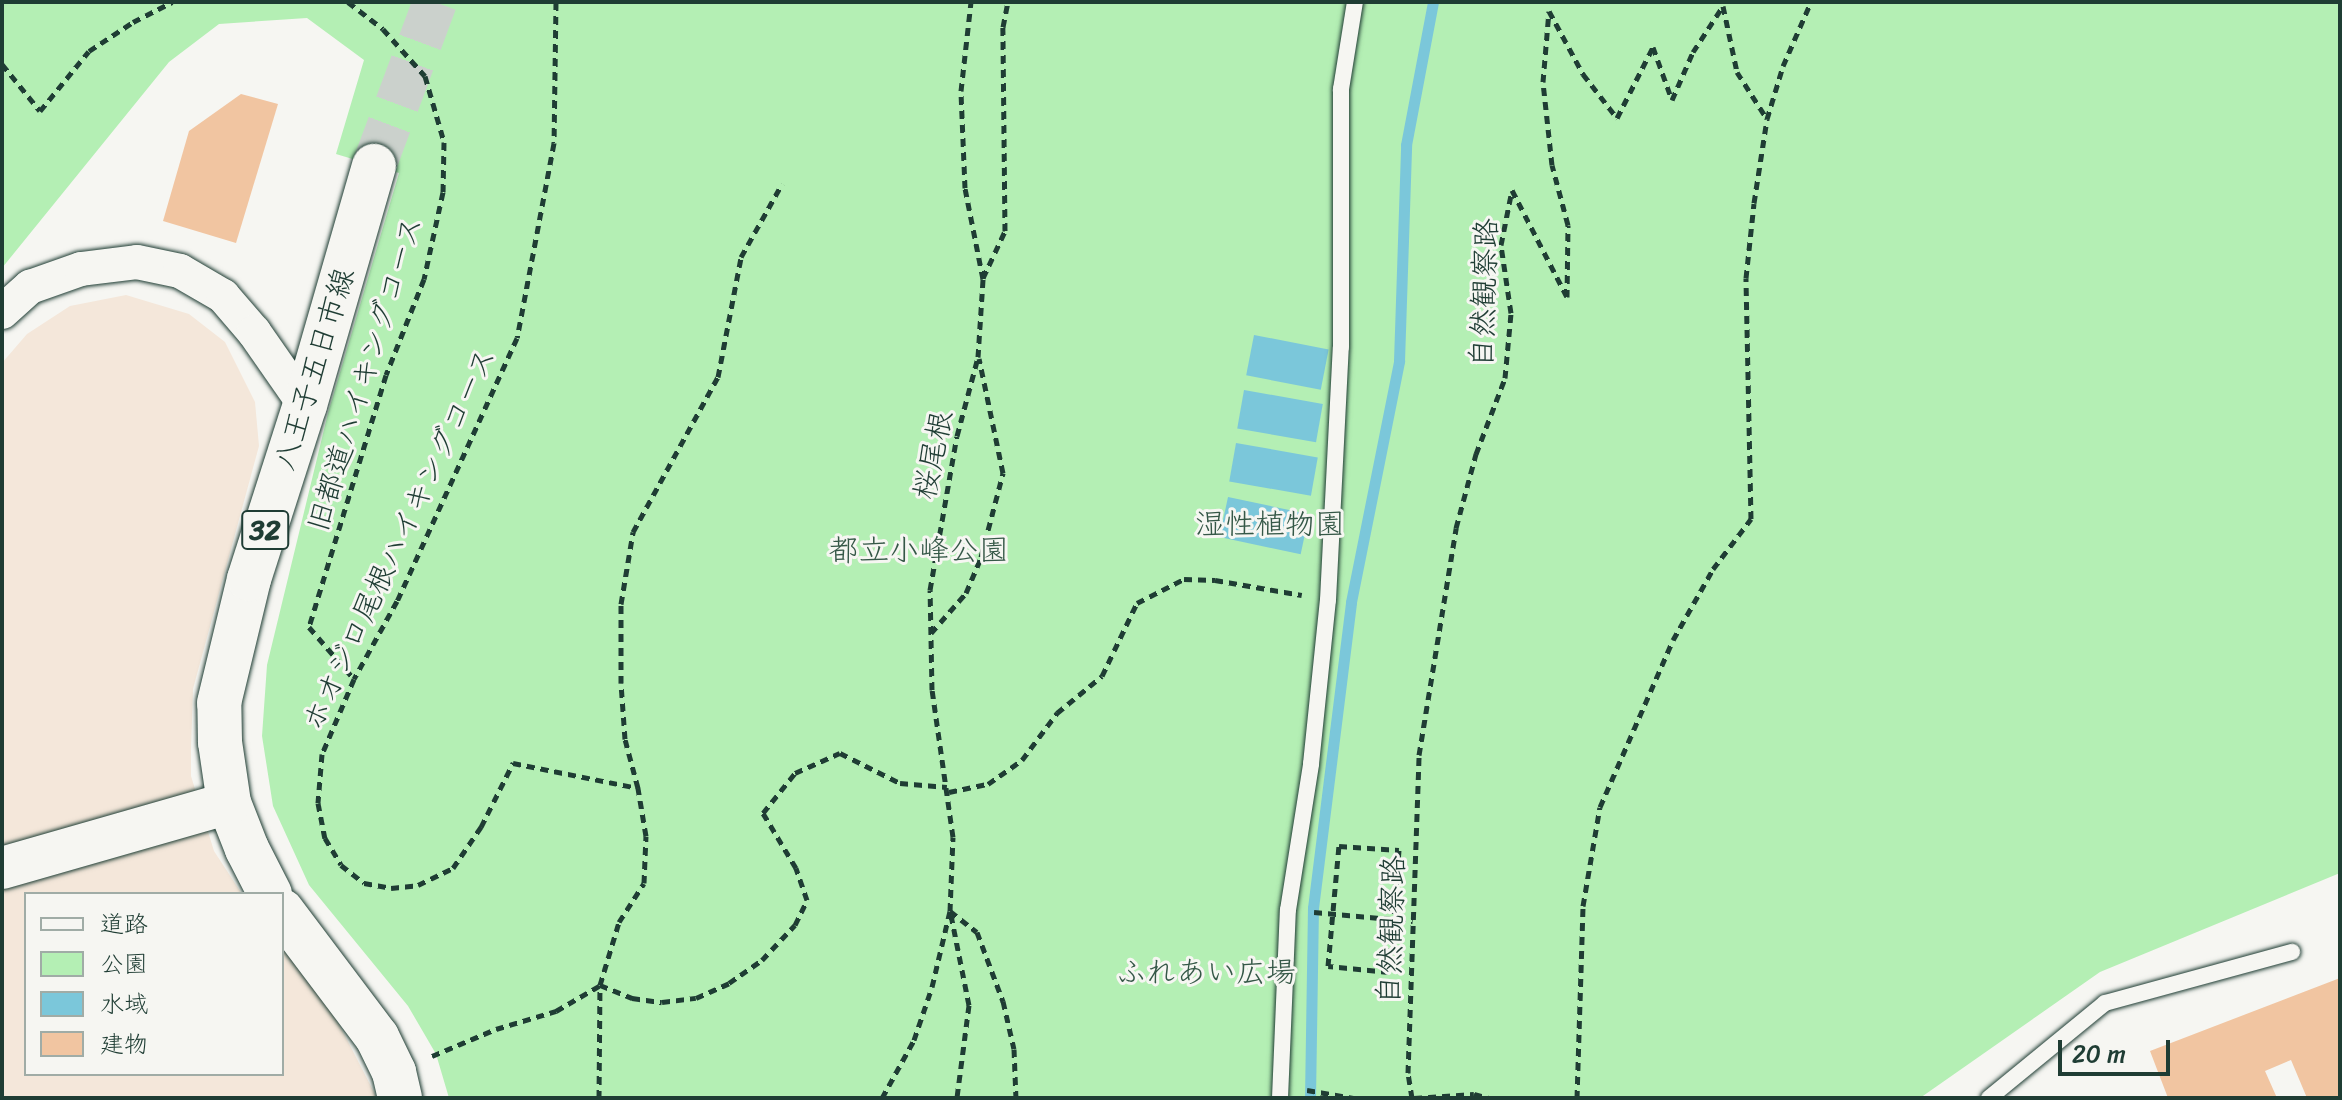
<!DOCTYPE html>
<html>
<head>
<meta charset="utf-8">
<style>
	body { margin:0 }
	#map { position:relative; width:2342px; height:1100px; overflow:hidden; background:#f6f6f2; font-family:Sriracha,"Klee One",sans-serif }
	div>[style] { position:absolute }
	.built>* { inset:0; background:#f4e7da }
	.green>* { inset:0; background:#b4efb4 }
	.water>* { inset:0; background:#7bc7da; transform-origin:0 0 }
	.stream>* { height:11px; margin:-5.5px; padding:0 5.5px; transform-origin:5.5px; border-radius:5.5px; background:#7bc7da }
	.building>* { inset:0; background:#f1c5a1 }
	.primary-tunnel>* { height:44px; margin-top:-22px; transform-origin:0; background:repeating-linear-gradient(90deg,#cbd1cc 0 44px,transparent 0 66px) }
	.path>* { height:5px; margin-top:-2.5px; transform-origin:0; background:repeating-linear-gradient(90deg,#1f3d34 0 8px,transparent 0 14px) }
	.roads { filter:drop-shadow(0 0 2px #1f3d34) drop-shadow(0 0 2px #1f3d34) }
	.service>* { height:16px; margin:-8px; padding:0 8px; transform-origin:8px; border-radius:8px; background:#f6f6f2 }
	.minor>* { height:34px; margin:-17px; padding:0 17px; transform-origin:17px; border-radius:17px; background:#f6f6f2 }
	.tertiary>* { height:42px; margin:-21px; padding:0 21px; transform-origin:21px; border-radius:21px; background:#f6f6f2 }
	.primary>* { height:44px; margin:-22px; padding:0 22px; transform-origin:22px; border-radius:22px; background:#f6f6f2 }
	span { translate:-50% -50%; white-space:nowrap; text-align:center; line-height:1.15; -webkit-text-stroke:6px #f6f6f2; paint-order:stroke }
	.shield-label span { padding:2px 6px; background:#f6f6f2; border:2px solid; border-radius:6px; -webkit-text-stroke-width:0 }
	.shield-label { font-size:28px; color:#1f3d34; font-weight:700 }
	.street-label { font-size:30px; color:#1f3d34 }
	.park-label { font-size:30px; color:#355847 }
	.frame { position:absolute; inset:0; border:4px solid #1f3d34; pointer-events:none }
	.legend { position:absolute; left:24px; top:892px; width:260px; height:184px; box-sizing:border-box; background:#f6f6f2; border:2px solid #a0aca6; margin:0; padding:10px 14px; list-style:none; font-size:24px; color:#1f3d34 }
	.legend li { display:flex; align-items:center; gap:16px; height:40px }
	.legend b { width:40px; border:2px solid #a0aca6 }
	.scale { position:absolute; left:2058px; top:1040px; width:112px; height:36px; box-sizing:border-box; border:4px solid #1f3d34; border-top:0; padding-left:10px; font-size:24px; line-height:28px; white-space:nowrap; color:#1f3d34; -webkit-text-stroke:6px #f6f6f2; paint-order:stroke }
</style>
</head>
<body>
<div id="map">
	<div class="built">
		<i style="clip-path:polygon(126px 295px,189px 314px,225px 342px,255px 402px,259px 446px,193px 689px,191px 749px,191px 776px,214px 851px,242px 894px,26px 894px,26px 1074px,282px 1074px,282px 948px,325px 997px,377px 1098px,2px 1098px,2px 363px,27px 334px,70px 306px)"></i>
	</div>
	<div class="green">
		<i style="clip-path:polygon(2px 2px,2340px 2px,2340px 873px,2100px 972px,1920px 1098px,449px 1098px,436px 1054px,408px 1006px,309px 885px,273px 806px,262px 736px,267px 665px,328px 413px,399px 173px,336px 154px,364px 60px,307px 18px,219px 24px,169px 62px,2px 268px)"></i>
	</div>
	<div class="water">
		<i style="left:1254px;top:335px;width:76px;height:41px;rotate:11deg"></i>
		<i style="left:1244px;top:390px;width:80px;height:39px;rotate:10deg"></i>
		<i style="left:1236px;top:443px;width:83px;height:39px;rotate:10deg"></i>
		<i style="left:1228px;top:497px;width:83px;height:41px;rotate:12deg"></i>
	</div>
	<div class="stream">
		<i style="left:1310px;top:1098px;width:190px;rotate:-89.1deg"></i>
		<i style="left:1313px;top:908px;width:308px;rotate:-82.9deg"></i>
		<i style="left:1351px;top:602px;width:246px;rotate:-78.7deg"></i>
		<i style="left:1399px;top:361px;width:216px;rotate:-88.1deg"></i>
		<i style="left:1406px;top:145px;width:146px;rotate:-79.3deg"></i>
	</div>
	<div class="building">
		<i style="clip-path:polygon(241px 94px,278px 104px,236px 243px,163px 221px,189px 131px)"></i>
		<i style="clip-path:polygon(2340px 978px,2340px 1098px,2307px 1098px,2291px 1060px,2265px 1071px,2277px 1098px,2168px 1098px,2150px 1051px)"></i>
	</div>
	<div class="primary-tunnel">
		<i style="left:374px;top:166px;width:175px;rotate:-69.6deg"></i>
	</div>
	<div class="path">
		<i style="left:348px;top:2px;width:44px;rotate:37.6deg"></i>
		<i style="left:383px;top:29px;width:63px;rotate:48.2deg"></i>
		<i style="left:425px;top:76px;width:69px;rotate:73.9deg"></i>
		<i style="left:444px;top:142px;width:50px;rotate:91.1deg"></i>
		<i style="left:443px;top:192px;width:89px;rotate:102.3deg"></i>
		<i style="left:424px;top:279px;width:103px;rotate:111.6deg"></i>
		<i style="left:386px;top:375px;width:264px;rotate:107deg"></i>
		<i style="left:309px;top:627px;width:69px;rotate:49.1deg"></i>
		<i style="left:556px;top:2px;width:141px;rotate:90.8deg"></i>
		<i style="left:554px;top:143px;width:198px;rotate:100.7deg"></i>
		<i style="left:517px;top:338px;width:289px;rotate:114.5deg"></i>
		<i style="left:397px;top:601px;width:89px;rotate:118.9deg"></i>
		<i style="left:354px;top:679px;width:82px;rotate:113.1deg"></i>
		<i style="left:322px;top:754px;width:49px;rotate:94.7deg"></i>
		<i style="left:318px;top:803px;width:36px;rotate:79deg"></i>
		<i style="left:325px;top:838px;width:31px;rotate:59deg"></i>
		<i style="left:341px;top:865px;width:29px;rotate:38deg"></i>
		<i style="left:364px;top:883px;width:27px;rotate:10deg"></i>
		<i style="left:391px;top:888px;width:27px;rotate:-6deg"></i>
		<i style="left:418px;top:885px;width:39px;rotate:-26deg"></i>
		<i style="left:453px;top:868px;width:50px;rotate:-55.7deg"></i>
		<i style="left:481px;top:827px;width:72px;rotate:-63.4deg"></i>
		<i style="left:513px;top:763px;width:127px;rotate:11.3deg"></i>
		<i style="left:2px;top:64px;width:60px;rotate:51deg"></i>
		<i style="left:40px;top:111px;width:77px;rotate:-50.8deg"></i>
		<i style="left:89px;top:51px;width:53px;rotate:-33.4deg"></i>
		<i style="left:133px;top:22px;width:44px;rotate:-27.1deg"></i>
		<i style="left:983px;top:278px;width:52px;rotate:-64.9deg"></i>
		<i style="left:1005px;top:231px;width:204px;rotate:-90.6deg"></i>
		<i style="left:1003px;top:27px;width:25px;rotate:-79deg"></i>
		<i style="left:931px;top:633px;width:53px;rotate:-48.8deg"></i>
		<i style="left:966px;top:593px;width:39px;rotate:-67deg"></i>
		<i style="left:981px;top:557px;width:87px;rotate:-75.3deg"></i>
		<i style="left:1003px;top:473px;width:117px;rotate:-101.8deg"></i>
		<i style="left:949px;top:792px;width:40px;rotate:-12deg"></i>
		<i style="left:988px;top:784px;width:42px;rotate:-35.2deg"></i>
		<i style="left:1022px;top:760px;width:59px;rotate:-53.3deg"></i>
		<i style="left:1057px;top:713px;width:58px;rotate:-39.4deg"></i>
		<i style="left:1102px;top:676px;width:81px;rotate:-64.4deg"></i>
		<i style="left:1137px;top:603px;width:53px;rotate:-27.1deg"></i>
		<i style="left:1184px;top:579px;width:31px;rotate:2deg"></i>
		<i style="left:1215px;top:580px;width:88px;rotate:9.8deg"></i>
		<i style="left:1339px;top:846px;width:60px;rotate:3.8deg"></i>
		<i style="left:1399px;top:850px;width:122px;rotate:94.7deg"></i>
		<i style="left:1389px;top:972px;width:61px;rotate:-174.4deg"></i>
		<i style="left:1328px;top:966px;width:121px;rotate:-84.8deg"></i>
		<i style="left:950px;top:911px;width:34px;rotate:38deg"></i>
		<i style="left:977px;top:932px;width:74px;rotate:69.4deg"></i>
		<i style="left:1003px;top:1001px;width:49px;rotate:77.1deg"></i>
		<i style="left:1014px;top:1049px;width:49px;rotate:87.7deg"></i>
		<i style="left:1314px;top:912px;width:99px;rotate:5.2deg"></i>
		<i style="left:951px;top:915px;width:92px;rotate:78.7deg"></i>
		<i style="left:969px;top:1005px;width:94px;rotate:97.4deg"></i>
		<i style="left:600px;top:985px;width:35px;rotate:22deg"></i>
		<i style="left:632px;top:998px;width:30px;rotate:8deg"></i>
		<i style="left:662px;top:1002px;width:34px;rotate:-7deg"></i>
		<i style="left:696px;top:998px;width:36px;rotate:-24deg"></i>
		<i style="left:729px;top:983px;width:40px;rotate:-34.9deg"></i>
		<i style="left:762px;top:960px;width:48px;rotate:-46.7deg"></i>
		<i style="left:795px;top:925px;width:28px;rotate:-64deg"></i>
		<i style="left:807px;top:900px;width:34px;rotate:-109deg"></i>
		<i style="left:796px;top:868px;width:64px;rotate:-121deg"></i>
		<i style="left:763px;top:813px;width:51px;rotate:-51.3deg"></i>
		<i style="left:795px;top:773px;width:49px;rotate:-24deg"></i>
		<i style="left:840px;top:753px;width:67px;rotate:26.6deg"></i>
		<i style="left:900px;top:783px;width:47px;rotate:4.9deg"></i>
		<i style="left:432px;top:1056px;width:69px;rotate:-22.9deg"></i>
		<i style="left:496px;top:1029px;width:63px;rotate:-16.7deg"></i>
		<i style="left:556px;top:1011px;width:50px;rotate:-30.2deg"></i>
		<i style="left:1307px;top:1090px;width:47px;rotate:9.9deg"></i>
		<i style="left:599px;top:1098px;width:113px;rotate:-89.5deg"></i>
		<i style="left:600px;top:985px;width:66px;rotate:-73.2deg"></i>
		<i style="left:619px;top:922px;width:46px;rotate:-57.3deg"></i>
		<i style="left:644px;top:883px;width:47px;rotate:-87.6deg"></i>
		<i style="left:646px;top:836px;width:49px;rotate:-99.5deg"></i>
		<i style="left:638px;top:788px;width:51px;rotate:-104.9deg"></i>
		<i style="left:625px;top:739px;width:56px;rotate:-94.1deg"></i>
		<i style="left:621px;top:683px;width:79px;rotate:-90deg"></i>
		<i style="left:621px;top:604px;width:73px;rotate:-80.5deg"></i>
		<i style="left:633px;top:532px;width:177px;rotate:-61.3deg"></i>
		<i style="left:718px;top:377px;width:122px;rotate:-79.1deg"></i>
		<i style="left:741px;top:257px;width:84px;rotate:-60.7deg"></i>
		<i style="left:882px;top:1098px;width:66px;rotate:-61.1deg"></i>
		<i style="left:914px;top:1040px;width:56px;rotate:-71.2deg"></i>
		<i style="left:932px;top:987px;width:78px;rotate:-76.7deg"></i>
		<i style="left:950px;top:911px;width:74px;rotate:-87.7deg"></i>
		<i style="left:953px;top:837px;width:148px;rotate:-98.1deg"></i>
		<i style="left:932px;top:690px;width:100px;rotate:-91.1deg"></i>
		<i style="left:930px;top:590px;width:156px;rotate:-80.1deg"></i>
		<i style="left:957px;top:436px;width:82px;rotate:-75.1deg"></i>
		<i style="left:978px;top:357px;width:78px;rotate:-86.3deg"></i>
		<i style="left:983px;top:279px;width:93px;rotate:-101.2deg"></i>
		<i style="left:965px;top:188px;width:97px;rotate:-92.4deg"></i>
		<i style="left:961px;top:91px;width:90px;rotate:-83.6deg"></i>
		<i style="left:1412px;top:1098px;width:25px;rotate:-99deg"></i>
		<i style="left:1408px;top:1073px;width:318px;rotate:-88deg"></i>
		<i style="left:1419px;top:755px;width:230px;rotate:-80.7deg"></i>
		<i style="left:1456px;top:528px;width:77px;rotate:-74.9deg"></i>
		<i style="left:1476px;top:454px;width:81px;rotate:-69.1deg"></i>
		<i style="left:1505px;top:378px;width:65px;rotate:-84.7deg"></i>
		<i style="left:1511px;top:313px;width:69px;rotate:-98.4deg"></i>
		<i style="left:1501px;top:245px;width:56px;rotate:-78.7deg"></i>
		<i style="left:1512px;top:190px;width:120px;rotate:62.8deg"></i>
		<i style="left:1567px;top:297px;width:72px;rotate:-89.2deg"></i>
		<i style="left:1568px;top:225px;width:62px;rotate:-104.9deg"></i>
		<i style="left:1552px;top:165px;width:83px;rotate:-96.2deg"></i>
		<i style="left:1543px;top:82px;width:71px;rotate:-85.2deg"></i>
		<i style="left:1549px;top:11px;width:72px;rotate:61.6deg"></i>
		<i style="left:1583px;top:74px;width:56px;rotate:52.3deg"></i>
		<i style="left:1617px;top:118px;width:80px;rotate:-63.1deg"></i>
		<i style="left:1653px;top:47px;width:56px;rotate:70.3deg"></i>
		<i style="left:1672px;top:100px;width:52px;rotate:-66.4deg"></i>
		<i style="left:1693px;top:52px;width:55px;rotate:-56.9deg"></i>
		<i style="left:1723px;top:6px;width:67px;rotate:78deg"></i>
		<i style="left:1737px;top:72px;width:56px;rotate:57.4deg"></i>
		<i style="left:1414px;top:1098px;width:60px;rotate:-3.8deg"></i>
		<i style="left:1474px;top:1094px;width:16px;rotate:15deg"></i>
		<i style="left:1577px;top:1098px;width:192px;rotate:-88.2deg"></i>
		<i style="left:1583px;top:906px;width:100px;rotate:-80.3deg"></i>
		<i style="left:1600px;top:807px;width:182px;rotate:-66.4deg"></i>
		<i style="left:1673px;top:640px;width:81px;rotate:-60.6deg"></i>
		<i style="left:1713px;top:569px;width:63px;rotate:-52.8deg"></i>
		<i style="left:1751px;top:519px;width:241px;rotate:-91.2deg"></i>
		<i style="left:1746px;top:278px;width:75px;rotate:-83.9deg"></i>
		<i style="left:1754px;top:203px;width:85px;rotate:-81.2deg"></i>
		<i style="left:1767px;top:119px;width:55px;rotate:-73.2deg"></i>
		<i style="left:1783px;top:66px;width:70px;rotate:-66.4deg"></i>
	</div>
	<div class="roads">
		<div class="service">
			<i style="left:1280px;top:1098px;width:188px;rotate:-87.6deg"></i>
			<i style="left:1288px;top:910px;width:148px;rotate:-81deg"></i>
			<i style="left:1311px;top:764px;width:165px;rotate:-84.1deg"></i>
			<i style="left:1328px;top:600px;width:253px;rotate:-87.1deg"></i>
			<i style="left:1341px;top:347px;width:258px;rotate:-90deg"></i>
			<i style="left:1341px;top:89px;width:88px;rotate:-80.9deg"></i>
			<i style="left:1989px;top:1098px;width:150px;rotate:-39.3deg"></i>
			<i style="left:2105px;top:1003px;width:194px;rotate:-15.3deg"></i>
		</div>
		<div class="minor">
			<i style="left:2px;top:312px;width:38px;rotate:-42deg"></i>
			<i style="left:30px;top:287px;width:54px;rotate:-19.4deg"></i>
			<i style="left:81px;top:269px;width:56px;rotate:-7.1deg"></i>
			<i style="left:137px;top:262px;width:44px;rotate:11.8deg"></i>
			<i style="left:180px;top:271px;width:50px;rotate:30.2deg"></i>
			<i style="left:223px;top:296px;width:48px;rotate:49.3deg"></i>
			<i style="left:254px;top:332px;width:89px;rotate:55.1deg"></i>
		</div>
		<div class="tertiary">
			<i style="left:2px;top:868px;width:236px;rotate:-16deg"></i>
		</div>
		<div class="primary">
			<i style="left:270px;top:894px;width:51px;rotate:-117.1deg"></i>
			<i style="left:247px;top:849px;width:49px;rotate:-111.4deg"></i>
			<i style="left:229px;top:803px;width:62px;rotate:-98.4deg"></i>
			<i style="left:220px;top:742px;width:39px;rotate:-91deg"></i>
			<i style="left:219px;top:703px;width:128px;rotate:-76.4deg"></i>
			<i style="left:249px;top:579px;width:183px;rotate:-72.2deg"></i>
			<i style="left:305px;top:405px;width:249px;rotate:-73.9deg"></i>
			<i style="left:282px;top:911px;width:158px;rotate:53deg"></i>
			<i style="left:377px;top:1037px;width:39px;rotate:64deg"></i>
			<i style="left:394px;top:1072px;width:27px;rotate:77deg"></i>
		</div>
	</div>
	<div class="shield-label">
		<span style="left:265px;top:530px">32</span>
	</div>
	<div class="street-label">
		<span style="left:1484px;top:293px;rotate:-88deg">自然観察路</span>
		<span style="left:314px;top:369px;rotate:-73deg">八王子五日市線</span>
		<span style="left:365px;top:374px;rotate:-73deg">旧都道ハイキングコース</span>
		<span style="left:933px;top:455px;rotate:-78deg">桜尾根</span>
		<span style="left:399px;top:539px;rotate:-65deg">ホオジロ尾根ハイキングコース</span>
		<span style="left:1391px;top:930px;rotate:-88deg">自然観察路</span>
	</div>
	<div class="park-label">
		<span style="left:1270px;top:524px">湿性植物園</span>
		<span style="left:919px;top:550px">都立小峰公園</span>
		<span style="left:1206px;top:972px">ふれあい広場</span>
	</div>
	<div class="frame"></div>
	<ul class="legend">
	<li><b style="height:10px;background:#f6f6f2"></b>道路</li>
	<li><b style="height:22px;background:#b4efb4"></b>公園</li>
	<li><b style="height:22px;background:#7bc7da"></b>水域</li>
	<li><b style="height:22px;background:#f1c5a1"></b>建物</li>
	</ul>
	<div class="scale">20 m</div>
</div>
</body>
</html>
